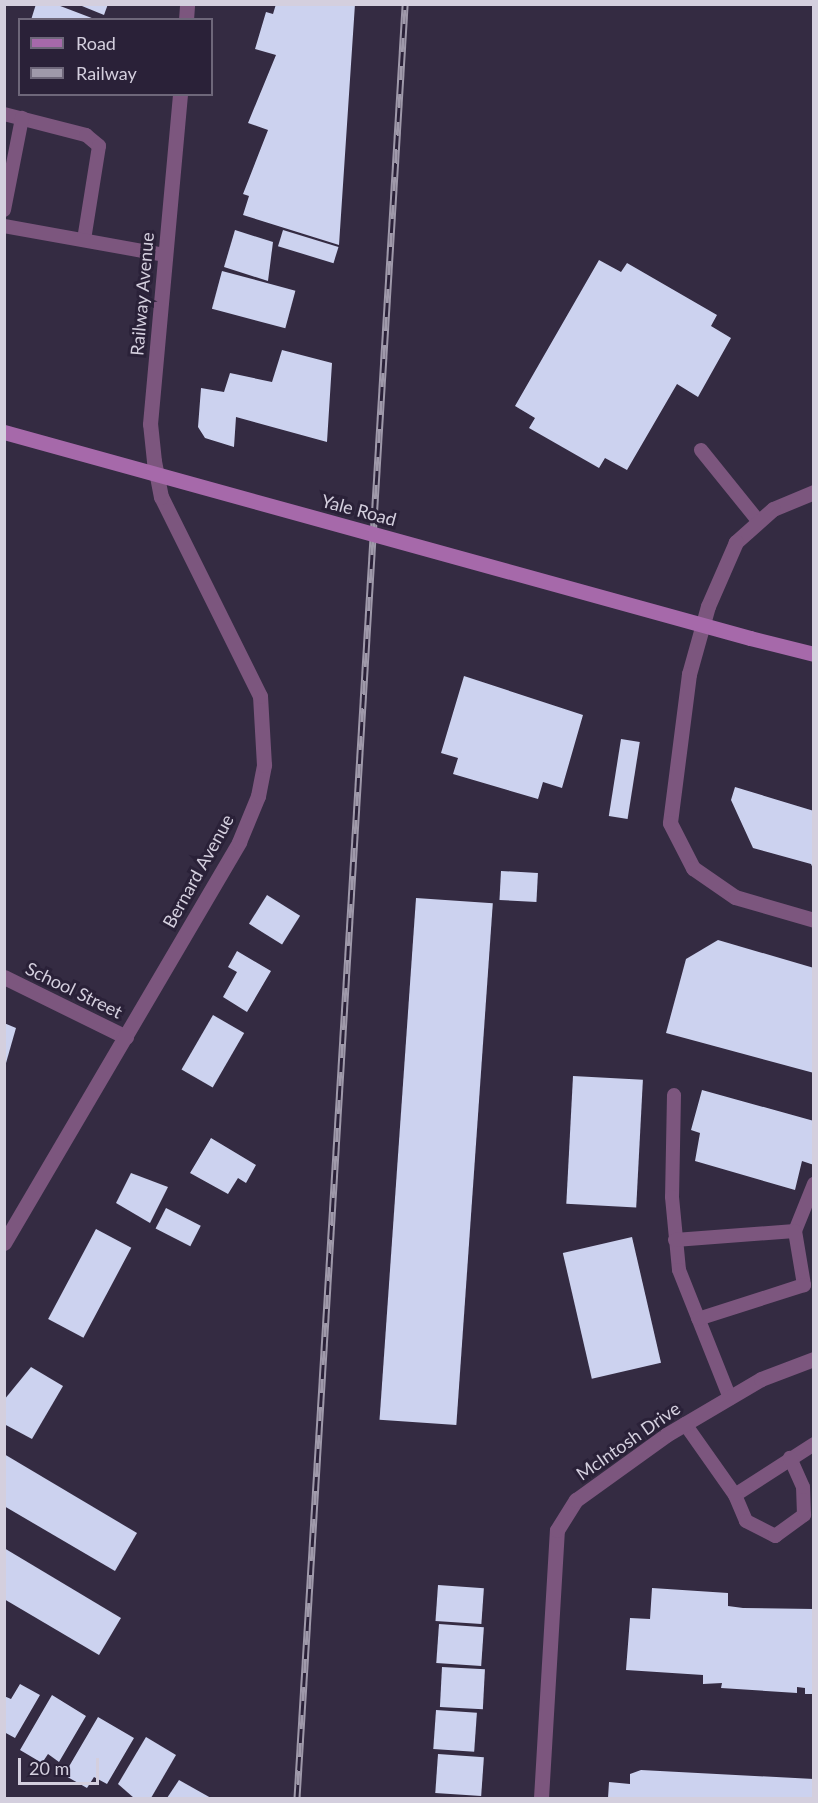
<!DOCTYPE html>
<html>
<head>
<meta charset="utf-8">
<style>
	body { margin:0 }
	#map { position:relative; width:818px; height:1803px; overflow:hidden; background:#342b42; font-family:Lato,sans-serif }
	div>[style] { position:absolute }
	.building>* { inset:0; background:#ccd2ef; transform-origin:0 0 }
	.service>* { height:14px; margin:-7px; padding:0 7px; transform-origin:7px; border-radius:7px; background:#7c567e }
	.minor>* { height:15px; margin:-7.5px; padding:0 7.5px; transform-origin:7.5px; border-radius:7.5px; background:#7c567e }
	.tertiary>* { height:15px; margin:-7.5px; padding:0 7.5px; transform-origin:7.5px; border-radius:7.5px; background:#7c567e }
	.secondary>* { height:15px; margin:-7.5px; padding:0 7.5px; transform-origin:7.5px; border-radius:7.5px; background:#a669aa }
	.rail>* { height:7px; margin-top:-3.5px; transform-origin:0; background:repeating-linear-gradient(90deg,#2a2138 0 14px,#9f99aa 0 28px); box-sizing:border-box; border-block:2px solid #9f99aa }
	.secondary-bridge>* { height:15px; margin:-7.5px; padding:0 7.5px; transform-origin:7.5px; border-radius:7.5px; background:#a669aa }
	span { translate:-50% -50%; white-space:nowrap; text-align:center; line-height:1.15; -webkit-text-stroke:6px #2a2138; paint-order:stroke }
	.street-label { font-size:18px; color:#d4cfde }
	.frame { position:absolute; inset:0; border:6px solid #d4cfde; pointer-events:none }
	.legend { position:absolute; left:18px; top:18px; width:195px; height:78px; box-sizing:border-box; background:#2a2138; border:2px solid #6e677a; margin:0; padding:8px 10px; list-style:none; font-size:18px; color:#d4cfde }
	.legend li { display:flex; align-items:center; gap:12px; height:30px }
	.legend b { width:30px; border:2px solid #6e677a }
	.scale { position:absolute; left:18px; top:1758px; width:81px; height:27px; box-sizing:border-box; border:3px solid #d4cfde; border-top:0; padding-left:8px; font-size:18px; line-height:21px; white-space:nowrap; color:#d4cfde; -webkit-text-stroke:4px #2a2138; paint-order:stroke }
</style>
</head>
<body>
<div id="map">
	<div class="building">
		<i style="clip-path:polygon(36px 4px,55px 4px,97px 20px,31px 20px)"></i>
		<i style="clip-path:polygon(77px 4px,108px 4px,104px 15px)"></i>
		<i style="clip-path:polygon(276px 4px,355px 4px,339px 245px,243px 215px,249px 196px,243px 194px,268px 130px,248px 123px,276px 55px,255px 49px,266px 12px,273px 14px)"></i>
		<i style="clip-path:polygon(235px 230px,273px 242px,268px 281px,224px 267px)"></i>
		<i style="left:283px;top:230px;width:58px;height:17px;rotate:17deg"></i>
		<i style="clip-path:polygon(599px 260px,621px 272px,627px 263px,717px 315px,711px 326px,731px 338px,698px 397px,677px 384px,627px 470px,605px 458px,599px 468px,529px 428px,535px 418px,515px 406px)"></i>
		<i style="left:222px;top:271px;width:76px;height:39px;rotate:15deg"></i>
		<i style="clip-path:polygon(282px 350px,332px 363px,327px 442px,236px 417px,234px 447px,205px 438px,198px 427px,201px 388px,224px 392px,230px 373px,272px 382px)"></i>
		<i style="clip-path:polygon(464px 676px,583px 715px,562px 788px,543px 782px,538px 799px,453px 774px,458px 758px,441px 753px)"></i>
		<i style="left:621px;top:739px;width:19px;height:78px;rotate:9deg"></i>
		<i style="clip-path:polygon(735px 787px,814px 811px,814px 871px,811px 864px,753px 848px,731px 800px)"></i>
		<i style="left:501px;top:871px;width:37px;height:29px;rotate:3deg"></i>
		<i style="left:267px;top:895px;width:39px;height:34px;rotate:32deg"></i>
		<i style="left:416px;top:898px;width:77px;height:523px;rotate:4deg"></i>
		<i style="clip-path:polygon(718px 940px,814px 968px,814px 1073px,666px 1033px,686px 959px)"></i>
		<i style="clip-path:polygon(237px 951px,271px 971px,247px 1012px,223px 997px,237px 972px,228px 967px)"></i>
		<i style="left:213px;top:1015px;width:36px;height:63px;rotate:30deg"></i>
		<i style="clip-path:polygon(4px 1023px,16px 1028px,4px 1070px)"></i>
		<i style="left:573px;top:1076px;width:70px;height:128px;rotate:3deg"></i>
		<i style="clip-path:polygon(702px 1090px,814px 1121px,814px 1165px,802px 1161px,795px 1190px,695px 1161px,700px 1133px,691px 1130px)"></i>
		<i style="clip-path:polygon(211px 1138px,256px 1165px,246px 1183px,238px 1178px,228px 1194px,190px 1173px)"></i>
		<i style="clip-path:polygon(131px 1173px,168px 1187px,150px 1223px,116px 1203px)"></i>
		<i style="left:166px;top:1208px;width:39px;height:23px;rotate:27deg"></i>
		<i style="left:96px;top:1229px;width:40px;height:102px;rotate:28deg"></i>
		<i style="left:632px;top:1237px;width:129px;height:71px;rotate:77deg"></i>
		<i style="clip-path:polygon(31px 1367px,63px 1386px,32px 1439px,4px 1424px,4px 1400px)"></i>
		<i style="clip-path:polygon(4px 1454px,137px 1533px,115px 1571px,4px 1506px)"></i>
		<i style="clip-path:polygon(4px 1548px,121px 1618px,99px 1655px,4px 1599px)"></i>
		<i style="left:438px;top:1585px;width:46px;height:36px;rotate:4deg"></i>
		<i style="clip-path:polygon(652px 1588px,728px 1593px,728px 1606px,743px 1608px,814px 1609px,814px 1694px,805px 1694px,805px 1688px,797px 1687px,797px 1693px,721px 1688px,722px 1683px,703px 1684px,703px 1675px,626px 1670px,630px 1618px,650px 1619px)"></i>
		<i style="left:439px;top:1624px;width:45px;height:39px;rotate:4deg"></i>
		<i style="left:442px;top:1667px;width:43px;height:40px;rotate:3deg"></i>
		<i style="clip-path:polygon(20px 1684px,40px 1695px,15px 1738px,4px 1732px,4px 1696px,11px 1699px)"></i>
		<i style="clip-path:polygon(52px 1695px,86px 1716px,59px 1762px,48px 1754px,42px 1763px,20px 1750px)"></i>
		<i style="left:436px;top:1710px;width:41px;height:39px;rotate:4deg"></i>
		<i style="clip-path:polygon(98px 1717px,134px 1738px,107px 1784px,94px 1777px,87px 1788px,64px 1775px)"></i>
		<i style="clip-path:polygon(146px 1737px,176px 1755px,151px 1798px,134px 1798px,118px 1784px)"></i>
		<i style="left:438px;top:1754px;width:46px;height:39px;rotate:4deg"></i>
		<i style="clip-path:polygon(641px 1770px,814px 1779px,814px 1798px,608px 1798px,609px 1782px,630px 1784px,630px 1774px)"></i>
		<i style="clip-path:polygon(179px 1780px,211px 1798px,167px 1798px)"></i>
	</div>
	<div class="service">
		<i style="left:4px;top:114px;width:85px;rotate:14.4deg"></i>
		<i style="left:86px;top:135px;width:17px;rotate:40deg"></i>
		<i style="left:99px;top:146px;width:95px;rotate:99.1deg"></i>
		<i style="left:4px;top:210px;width:94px;rotate:-78.9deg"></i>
		<i style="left:4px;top:226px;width:164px;rotate:10.2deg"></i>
		<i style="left:701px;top:450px;width:92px;rotate:51.1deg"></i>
		<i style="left:674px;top:1095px;width:102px;rotate:91.1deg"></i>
		<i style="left:672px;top:1197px;width:73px;rotate:84.5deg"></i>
		<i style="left:679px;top:1270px;width:138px;rotate:68.3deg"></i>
		<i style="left:795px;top:1231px;width:51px;rotate:-68deg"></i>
		<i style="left:675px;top:1240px;width:120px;rotate:-4.3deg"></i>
		<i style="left:795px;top:1231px;width:55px;rotate:80.5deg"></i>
		<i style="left:804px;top:1285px;width:111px;rotate:162.2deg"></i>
		<i style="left:685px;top:1424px;width:87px;rotate:54.8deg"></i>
		<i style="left:735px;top:1495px;width:94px;rotate:-32.8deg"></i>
		<i style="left:735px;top:1495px;width:28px;rotate:67deg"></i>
		<i style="left:746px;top:1521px;width:33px;rotate:27deg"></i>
		<i style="left:775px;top:1536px;width:36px;rotate:-36deg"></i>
		<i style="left:804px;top:1515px;width:28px;rotate:-92deg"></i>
		<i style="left:803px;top:1487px;width:32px;rotate:-114deg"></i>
	</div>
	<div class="minor">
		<i style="left:186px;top:20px;width:16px;rotate:-86deg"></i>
		<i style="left:4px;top:977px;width:136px;rotate:26.2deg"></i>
		<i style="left:4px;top:1243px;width:465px;rotate:-59.6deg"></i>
		<i style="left:239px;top:842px;width:50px;rotate:-67.6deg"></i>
		<i style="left:258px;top:796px;width:32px;rotate:-79deg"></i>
		<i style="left:264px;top:765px;width:69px;rotate:-93.3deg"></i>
		<i style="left:260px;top:696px;width:222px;rotate:-116.4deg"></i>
		<i style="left:161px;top:497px;width:37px;rotate:-101deg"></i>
		<i style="left:154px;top:461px;width:37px;rotate:-96deg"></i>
		<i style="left:150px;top:424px;width:331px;rotate:-84.8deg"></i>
		<i style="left:541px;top:1798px;width:268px;rotate:-86.6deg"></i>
		<i style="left:557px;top:1530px;width:36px;rotate:-58deg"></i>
		<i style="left:576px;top:1500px;width:111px;rotate:-35.8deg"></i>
		<i style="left:666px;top:1435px;width:110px;rotate:-30.5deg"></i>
		<i style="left:761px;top:1379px;width:57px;rotate:-20.7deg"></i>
	</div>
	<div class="tertiary">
		<i style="left:814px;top:492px;width:44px;rotate:157.5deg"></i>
		<i style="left:773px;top:509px;width:50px;rotate:138.3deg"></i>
		<i style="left:736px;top:542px;width:70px;rotate:113.6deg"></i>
		<i style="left:708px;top:606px;width:71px;rotate:105.6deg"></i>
		<i style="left:689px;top:674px;width:150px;rotate:97.3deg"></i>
		<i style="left:670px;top:823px;width:51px;rotate:62.9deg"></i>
		<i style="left:693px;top:868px;width:51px;rotate:34.6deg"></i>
		<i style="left:735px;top:897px;width:82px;rotate:16.2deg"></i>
	</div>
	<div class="secondary">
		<i style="left:750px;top:638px;width:66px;rotate:14deg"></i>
	</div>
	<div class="rail">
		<i style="left:297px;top:1798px;width:1797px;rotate:-86.55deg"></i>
	</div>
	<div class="secondary-bridge">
		<i style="left:4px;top:432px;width:774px;rotate:15.44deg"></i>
	</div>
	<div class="street-label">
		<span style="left:142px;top:294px;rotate:-85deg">Railway Avenue</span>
		<span style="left:359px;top:510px;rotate:15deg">Yale Road</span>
		<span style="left:198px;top:871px;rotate:-61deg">Bernard Avenue</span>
		<span style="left:74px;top:990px;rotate:26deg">School Street</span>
		<span style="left:628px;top:1441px;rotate:-35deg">McIntosh Drive</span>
	</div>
	<div class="frame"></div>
	<ul class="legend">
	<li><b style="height:8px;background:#a669aa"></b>Road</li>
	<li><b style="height:8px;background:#9f99aa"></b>Railway</li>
	</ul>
	<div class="scale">20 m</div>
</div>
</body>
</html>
